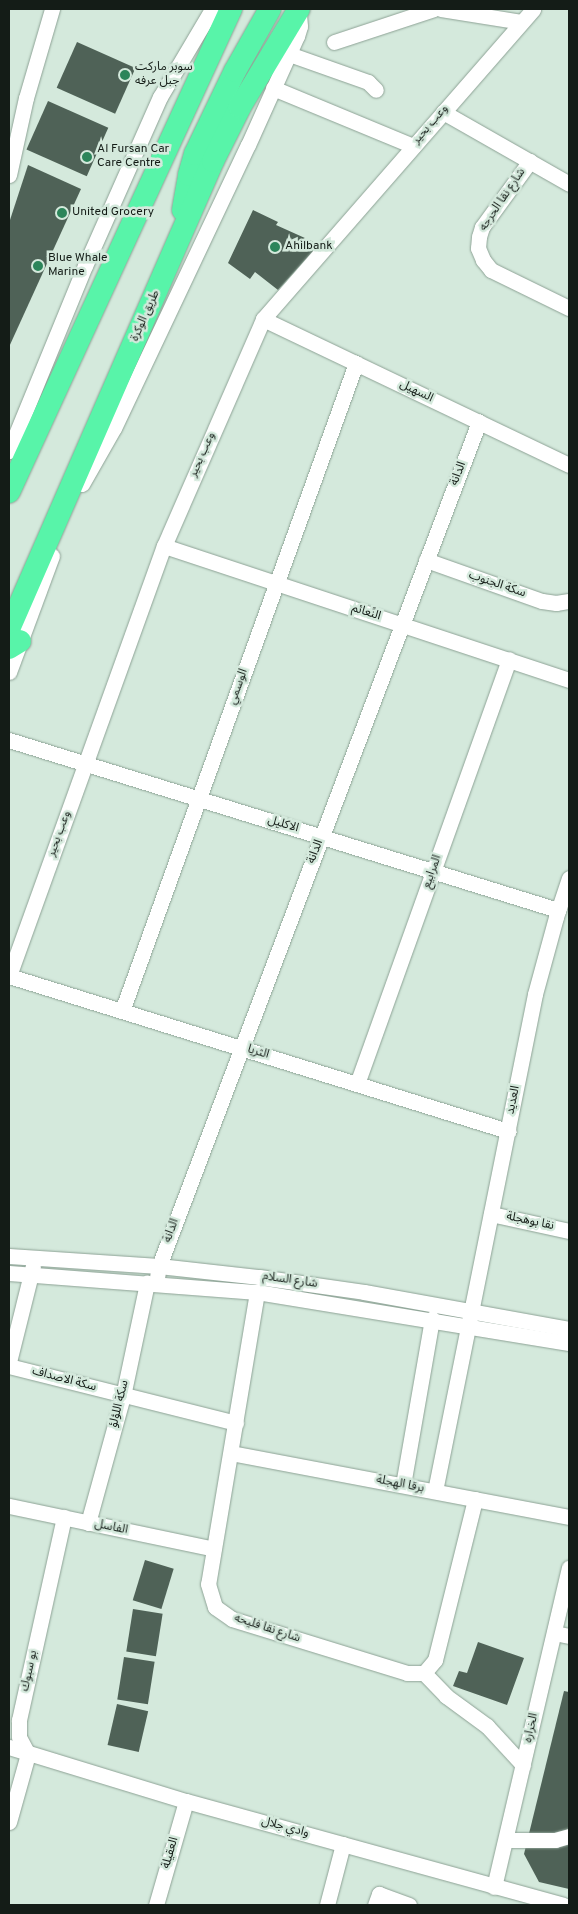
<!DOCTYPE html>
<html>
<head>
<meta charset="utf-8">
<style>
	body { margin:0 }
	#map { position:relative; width:578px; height:1914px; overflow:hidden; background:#d4e9dc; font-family:Overpass,"Noto Sans Arabic",sans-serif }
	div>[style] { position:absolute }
	.building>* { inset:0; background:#4f6257; transform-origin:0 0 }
	.roads { filter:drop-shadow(0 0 1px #8da295) drop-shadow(0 0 1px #8da295) }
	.minor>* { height:15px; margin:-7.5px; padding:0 7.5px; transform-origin:7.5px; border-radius:7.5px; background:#fff }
	.highway>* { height:22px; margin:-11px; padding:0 11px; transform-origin:11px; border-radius:11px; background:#58f4a9 }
	.dots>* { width:14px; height:14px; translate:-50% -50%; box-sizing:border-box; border:2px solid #d4e9dc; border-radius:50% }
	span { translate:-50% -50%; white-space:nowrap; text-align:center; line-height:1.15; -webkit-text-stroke:5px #d4e9dc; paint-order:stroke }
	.poi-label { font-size:12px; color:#141c17 }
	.left { translate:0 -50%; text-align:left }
	.street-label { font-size:12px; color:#141c17 }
	.frame { position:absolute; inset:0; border:10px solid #141c17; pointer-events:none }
</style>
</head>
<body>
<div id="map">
	<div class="building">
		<i style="left:77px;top:42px;width:64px;height:50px;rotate:24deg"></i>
		<i style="left:48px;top:101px;width:66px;height:53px;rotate:24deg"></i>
		<i style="clip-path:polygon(28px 165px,81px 189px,9px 347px,9px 223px)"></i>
		<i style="clip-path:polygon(253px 210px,278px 222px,276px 225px,316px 243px,313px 251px,278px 290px,255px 272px,250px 279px,228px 263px)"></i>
		<i style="left:145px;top:1560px;width:30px;height:42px;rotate:17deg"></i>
		<i style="left:133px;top:1609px;width:30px;height:43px;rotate:9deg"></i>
		<i style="clip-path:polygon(478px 1642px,524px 1658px,507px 1705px,453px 1686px,459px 1671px,467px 1673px)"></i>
		<i style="left:124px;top:1657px;width:31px;height:43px;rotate:9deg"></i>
		<i style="clip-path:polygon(564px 1691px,569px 1692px,569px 1889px,539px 1882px,524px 1854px)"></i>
		<i style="left:117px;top:1704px;width:32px;height:42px;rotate:13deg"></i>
	</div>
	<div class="roads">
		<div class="minor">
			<i style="left:441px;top:9px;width:81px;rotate:9.2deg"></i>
			<i style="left:334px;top:42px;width:105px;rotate:-18.3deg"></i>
			<i style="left:289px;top:54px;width:84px;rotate:19.5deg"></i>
			<i style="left:368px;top:82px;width:11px;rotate:45deg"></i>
			<i style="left:273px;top:88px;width:152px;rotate:22.5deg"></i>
			<i style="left:443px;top:112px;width:145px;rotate:29.7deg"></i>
			<i style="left:530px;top:161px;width:82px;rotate:126deg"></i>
			<i style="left:482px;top:227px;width:10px;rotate:107deg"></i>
			<i style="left:479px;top:237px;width:11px;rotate:95deg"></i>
			<i style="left:478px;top:248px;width:13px;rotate:67deg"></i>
			<i style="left:483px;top:260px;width:13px;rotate:51deg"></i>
			<i style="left:491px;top:270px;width:87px;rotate:26deg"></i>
			<i style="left:9px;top:175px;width:79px;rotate:-77.6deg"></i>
			<i style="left:26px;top:98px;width:93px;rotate:-73.7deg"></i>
			<i style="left:263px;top:319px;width:339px;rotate:25.5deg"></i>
			<i style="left:9px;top:451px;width:200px;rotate:-67.7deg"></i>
			<i style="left:85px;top:266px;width:185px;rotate:-66.1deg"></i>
			<i style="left:160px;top:97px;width:102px;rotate:-59.4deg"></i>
			<i style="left:82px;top:484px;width:64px;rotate:-60.3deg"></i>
			<i style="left:114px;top:428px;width:313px;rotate:-64.7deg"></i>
			<i style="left:248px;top:145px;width:120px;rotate:-65.8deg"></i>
			<i style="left:297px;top:36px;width:10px;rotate:-73deg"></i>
			<i style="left:300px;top:26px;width:12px;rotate:-95deg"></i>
			<i style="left:164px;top:546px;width:427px;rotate:18.3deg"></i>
			<i style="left:426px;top:560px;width:123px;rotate:19.5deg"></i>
			<i style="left:542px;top:601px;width:14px;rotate:8deg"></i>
			<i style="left:556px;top:603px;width:13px;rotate:-9deg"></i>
			<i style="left:9px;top:672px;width:124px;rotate:-69.7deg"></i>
			<i style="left:9px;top:740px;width:575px;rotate:17.21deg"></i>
			<i style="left:9px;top:976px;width:457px;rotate:-70.2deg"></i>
			<i style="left:164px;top:546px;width:248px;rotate:-66.4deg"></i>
			<i style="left:263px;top:319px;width:411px;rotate:-48.9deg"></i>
			<i style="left:9px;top:976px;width:523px;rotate:17.26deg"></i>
			<i style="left:122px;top:1011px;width:689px;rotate:-70.14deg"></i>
			<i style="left:357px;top:1084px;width:451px;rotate:-70.3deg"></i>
			<i style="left:491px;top:1214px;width:80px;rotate:12.3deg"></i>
			<i style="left:9px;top:1256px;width:150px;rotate:3.8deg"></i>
			<i style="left:159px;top:1266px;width:101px;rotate:6.3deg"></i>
			<i style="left:259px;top:1277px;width:106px;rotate:8.1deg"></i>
			<i style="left:364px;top:1292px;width:208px;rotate:10.2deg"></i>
			<i style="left:9px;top:1273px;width:249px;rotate:4.4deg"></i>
			<i style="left:257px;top:1292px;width:316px;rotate:9.3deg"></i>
			<i style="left:156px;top:1284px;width:18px;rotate:-81deg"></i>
			<i style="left:159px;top:1266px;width:903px;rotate:-69.24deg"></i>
			<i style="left:257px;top:1292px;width:296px;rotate:99.5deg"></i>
			<i style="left:208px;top:1584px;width:24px;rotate:73deg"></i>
			<i style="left:215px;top:1607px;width:21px;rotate:35deg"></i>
			<i style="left:232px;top:1619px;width:183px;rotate:17.1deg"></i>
			<i style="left:407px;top:1673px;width:17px"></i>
			<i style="left:424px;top:1673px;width:17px;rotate:-50deg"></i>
			<i style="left:435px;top:1660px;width:166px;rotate:-76deg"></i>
			<i style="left:9px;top:1362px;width:99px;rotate:-76deg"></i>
			<i style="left:9px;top:1366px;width:234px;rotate:14.1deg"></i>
			<i style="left:231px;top:1453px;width:344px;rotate:10.7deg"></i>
			<i style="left:403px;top:1485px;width:169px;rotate:-80.1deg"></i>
			<i style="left:435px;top:1491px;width:507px;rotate:-78.62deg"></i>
			<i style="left:535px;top:994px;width:80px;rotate:-74.7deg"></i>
			<i style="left:556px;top:917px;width:41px;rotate:-71.6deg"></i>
			<i style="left:9px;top:1506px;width:209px;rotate:11.8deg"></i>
			<i style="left:88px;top:1523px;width:132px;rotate:-74.6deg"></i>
			<i style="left:123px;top:1396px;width:116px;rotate:-78deg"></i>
			<i style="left:554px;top:1633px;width:15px;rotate:11deg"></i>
			<i style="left:424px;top:1673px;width:32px;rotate:46deg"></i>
			<i style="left:446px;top:1696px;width:51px;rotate:36.2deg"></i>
			<i style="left:487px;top:1726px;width:53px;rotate:47.3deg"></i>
			<i style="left:9px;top:1747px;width:185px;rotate:17deg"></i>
			<i style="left:186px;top:1801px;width:391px;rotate:15.4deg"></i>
			<i style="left:9px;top:1822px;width:71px;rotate:-74.4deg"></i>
			<i style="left:28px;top:1754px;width:19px;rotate:-118deg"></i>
			<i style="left:19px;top:1737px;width:17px;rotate:-90deg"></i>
			<i style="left:19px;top:1720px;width:208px;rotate:-77.5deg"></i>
			<i style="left:506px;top:1840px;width:49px"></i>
			<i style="left:555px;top:1840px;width:15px;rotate:-16deg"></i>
			<i style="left:494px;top:1887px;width:328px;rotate:-76.8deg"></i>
			<i style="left:156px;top:1905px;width:108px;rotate:-73.9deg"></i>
			<i style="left:327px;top:1905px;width:63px;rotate:-75.3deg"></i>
			<i style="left:375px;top:1905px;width:12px;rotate:-70deg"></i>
			<i style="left:379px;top:1894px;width:32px;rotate:20deg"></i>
		</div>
		<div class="highway">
			<i style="left:183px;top:210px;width:36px;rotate:-80deg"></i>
			<i style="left:189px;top:175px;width:22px;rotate:-74deg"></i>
			<i style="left:195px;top:154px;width:92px;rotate:-64.3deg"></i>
			<i style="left:235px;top:71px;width:71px;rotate:-60.6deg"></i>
			<i style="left:9px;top:492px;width:532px;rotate:-65.32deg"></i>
			<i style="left:9px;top:629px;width:511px;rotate:-66.45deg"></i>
			<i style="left:213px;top:161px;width:60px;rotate:-63.4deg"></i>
			<i style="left:240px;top:107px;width:114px;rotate:-59deg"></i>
			<i style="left:9px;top:648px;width:13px;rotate:-32deg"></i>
		</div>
	</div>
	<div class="dots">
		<i style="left:125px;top:75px;background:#2c855a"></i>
		<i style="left:87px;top:157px;background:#2c855a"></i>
		<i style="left:62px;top:213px;background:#2c855a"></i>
		<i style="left:275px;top:247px;background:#2c855a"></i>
		<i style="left:38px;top:266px;background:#2c855a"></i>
	</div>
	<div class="poi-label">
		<span class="left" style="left:135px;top:75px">سوبر ماركت<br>جبل عرفه</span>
		<span class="left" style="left:97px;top:157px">Al Fursan Car<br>Care Centre</span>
		<span class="left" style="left:72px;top:213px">United Grocery</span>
		<span class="left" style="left:285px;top:247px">Ahilbank</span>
		<span class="left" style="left:48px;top:266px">Blue Whale<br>Marine</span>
	</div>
	<div class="street-label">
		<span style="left:431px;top:125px;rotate:-49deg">وعب بحير</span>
		<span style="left:503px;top:200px;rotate:-56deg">شارع نقا الحرجه</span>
		<span style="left:146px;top:316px;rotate:-66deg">طريق الوكرة</span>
		<span style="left:416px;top:392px;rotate:26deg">السهيل</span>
		<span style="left:203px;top:455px;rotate:-66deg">وعب بحير</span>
		<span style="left:459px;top:474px;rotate:-69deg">الدانة</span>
		<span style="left:497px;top:585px;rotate:19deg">سكة الجنوب</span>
		<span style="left:366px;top:613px;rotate:18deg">النًعائم</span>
		<span style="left:239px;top:687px;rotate:-70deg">الوسمي</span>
		<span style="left:283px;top:825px;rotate:17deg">الاكليل</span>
		<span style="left:60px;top:834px;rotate:-70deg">وعب بحير</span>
		<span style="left:316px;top:852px;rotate:-69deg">الدانة</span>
		<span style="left:433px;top:872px;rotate:-70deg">المرابيع</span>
		<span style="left:258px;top:1053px;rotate:17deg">الثريا</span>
		<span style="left:514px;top:1100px;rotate:-79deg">العديد</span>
		<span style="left:530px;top:1222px;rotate:12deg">نقا بوهجلة</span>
		<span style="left:172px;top:1231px;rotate:-69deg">الدانة</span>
		<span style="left:290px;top:1281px;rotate:8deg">شارع السلام</span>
		<span style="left:64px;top:1380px;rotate:15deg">سكة الاصداف</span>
		<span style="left:120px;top:1404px;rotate:-76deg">سكة اللؤلؤ</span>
		<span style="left:400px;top:1485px;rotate:11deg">برقا الهجلة</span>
		<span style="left:111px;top:1528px;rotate:12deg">الفاسل</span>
		<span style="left:267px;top:1629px;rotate:18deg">شارع نقا فليحه</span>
		<span style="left:30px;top:1671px;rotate:-78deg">بو سبوك</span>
		<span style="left:532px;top:1728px;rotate:-77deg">الخراره</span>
		<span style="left:285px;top:1828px;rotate:15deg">وادي جلال</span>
		<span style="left:171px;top:1853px;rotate:-74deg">العقيلة</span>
	</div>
	<div class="frame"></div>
</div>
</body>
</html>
